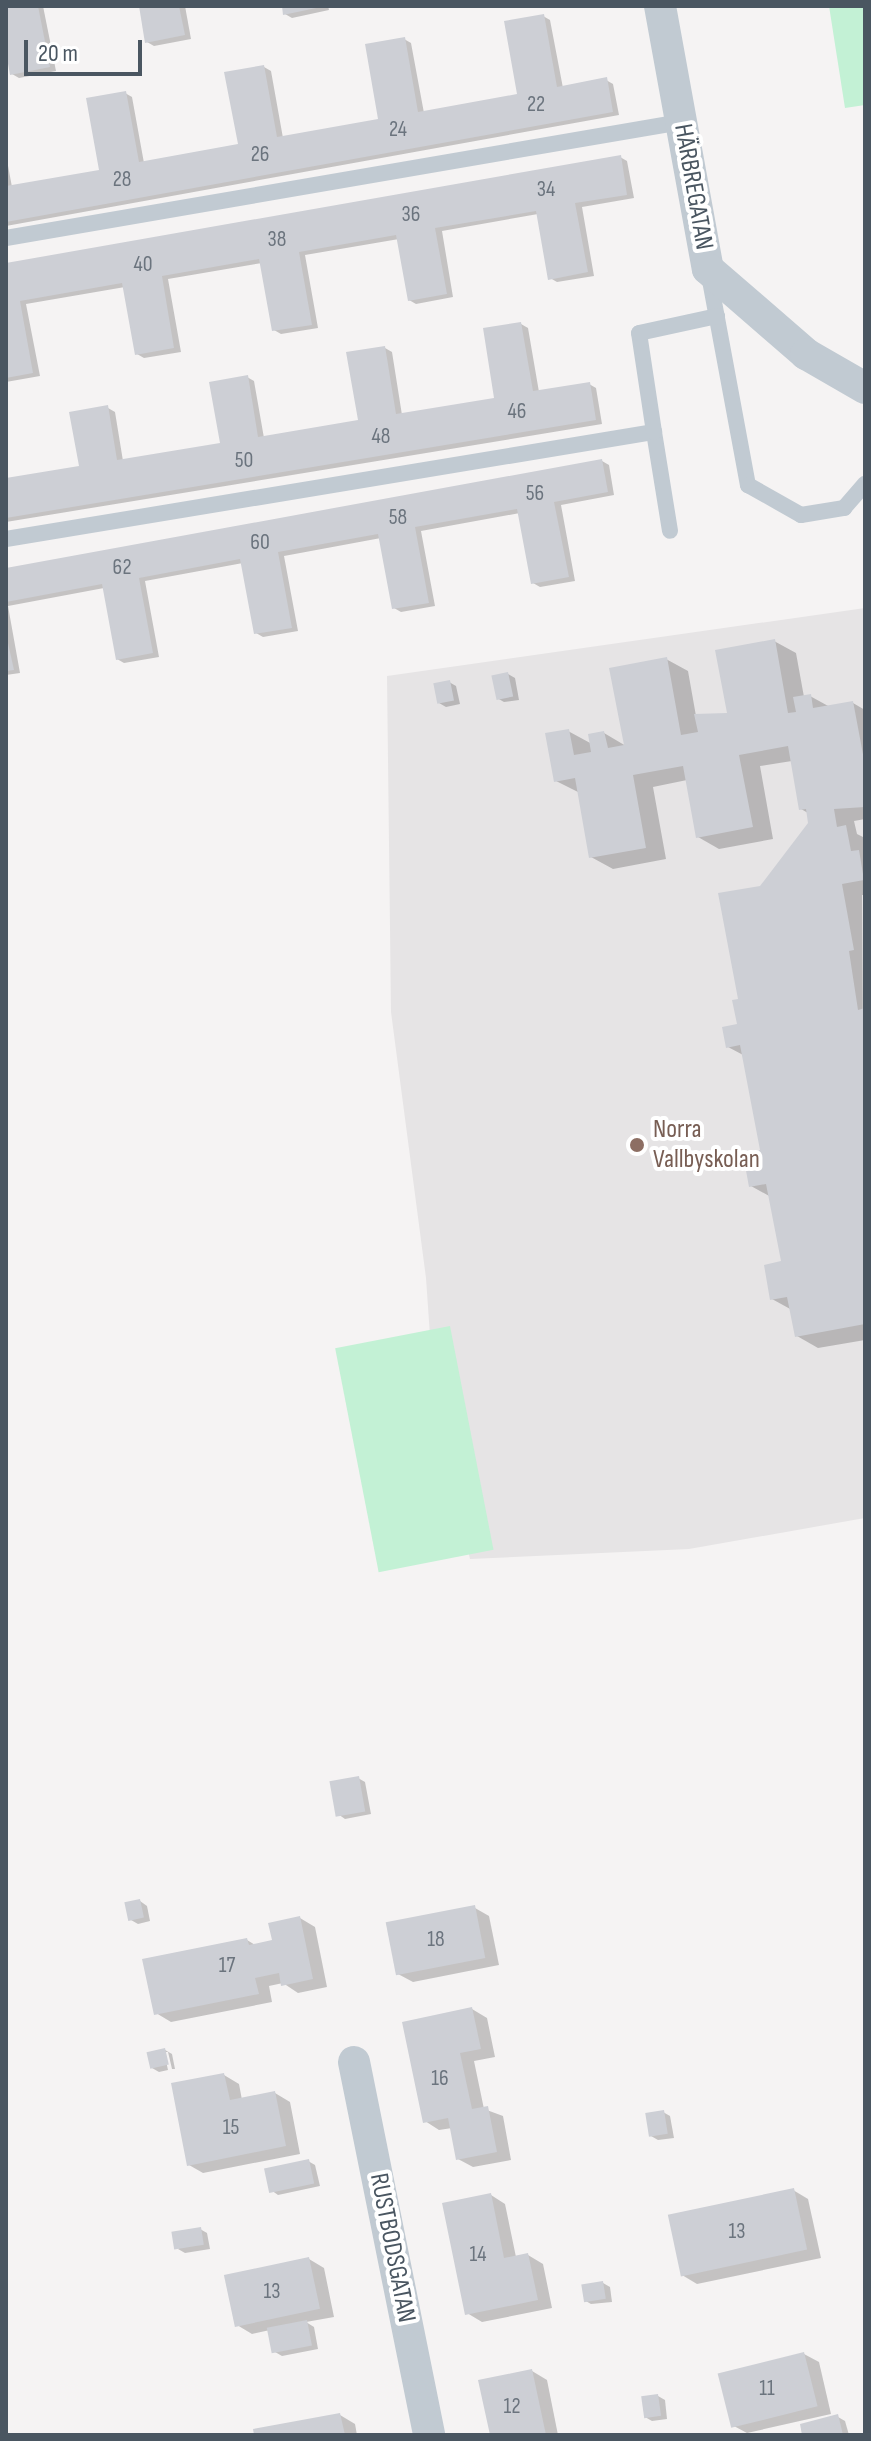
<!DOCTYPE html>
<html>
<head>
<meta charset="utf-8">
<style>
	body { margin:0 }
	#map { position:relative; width:871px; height:2441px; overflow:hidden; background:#f5f3f3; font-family:"Sofia Sans Condensed",sans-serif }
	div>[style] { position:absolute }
	.education>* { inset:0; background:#e6e4e5 }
	.green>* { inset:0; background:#c3f1d5; transform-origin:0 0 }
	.shadow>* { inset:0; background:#0003 }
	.building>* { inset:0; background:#cdcfd5; transform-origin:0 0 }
	.lane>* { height:16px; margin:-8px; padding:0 8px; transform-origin:8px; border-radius:8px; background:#c1cad2 }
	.street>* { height:32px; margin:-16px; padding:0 16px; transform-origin:16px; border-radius:16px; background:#c1cad2 }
	.dots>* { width:22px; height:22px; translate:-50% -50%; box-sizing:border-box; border:4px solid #fff; border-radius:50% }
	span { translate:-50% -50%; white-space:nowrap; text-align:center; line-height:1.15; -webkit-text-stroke:8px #fff; paint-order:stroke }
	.number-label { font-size:22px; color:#6b747e }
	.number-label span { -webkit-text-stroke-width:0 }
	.street-label { font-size:26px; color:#4a5661 }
	.education-label { font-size:26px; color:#785e54 }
	.left { translate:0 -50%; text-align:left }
	.frame { position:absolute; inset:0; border:8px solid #4a5661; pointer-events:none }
	.scale { position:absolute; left:24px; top:40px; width:118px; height:36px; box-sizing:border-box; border:4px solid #4a5661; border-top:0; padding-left:10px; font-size:24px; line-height:28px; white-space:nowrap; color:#4a5661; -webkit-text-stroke:6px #fff; paint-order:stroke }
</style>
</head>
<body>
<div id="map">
	<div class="education">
		<i style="clip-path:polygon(865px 608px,865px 1518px,689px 1549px,470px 1559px,435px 1408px,426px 1278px,391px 1012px,387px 676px)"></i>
	</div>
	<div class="green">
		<i style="clip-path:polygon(829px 6px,865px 6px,865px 105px,845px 108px)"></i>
		<i style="left:450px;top:1326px;width:228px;height:117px;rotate:79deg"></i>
	</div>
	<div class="shadow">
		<i style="clip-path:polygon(6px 6px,43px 6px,56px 71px,19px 78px,12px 74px,6px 42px)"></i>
		<i style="clip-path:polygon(141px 6px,185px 6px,191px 39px,154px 46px,147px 42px)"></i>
		<i style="clip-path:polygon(284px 6px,328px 6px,329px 10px,292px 18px,285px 14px)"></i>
		<i style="clip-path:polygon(543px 16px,550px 20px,563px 88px,606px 80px,613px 84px,619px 115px,6px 226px,6px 155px,12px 187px,101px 171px,125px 93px,132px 97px,144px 163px,240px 146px,264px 67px,271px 71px,283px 138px,381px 121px,404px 39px,411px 43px,424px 113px,520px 96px)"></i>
		<i style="clip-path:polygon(620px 157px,627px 161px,634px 198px,582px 207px,594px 276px,557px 282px,550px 278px,538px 214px,442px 231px,453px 297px,416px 304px,409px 300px,399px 239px,305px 255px,318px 328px,281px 334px,274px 330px,262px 263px,168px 279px,181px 352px,144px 358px,137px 354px,125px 287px,26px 304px,40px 376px,6px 382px,6px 265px)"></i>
		<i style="clip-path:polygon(521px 324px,528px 328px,539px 392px,589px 384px,596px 388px,602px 424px,6px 522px,6px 480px,81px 468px,108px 408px,115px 412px,123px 461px,222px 445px,247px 377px,254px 381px,264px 438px,360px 422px,385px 348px,392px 352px,402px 415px,497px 399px)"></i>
		<i style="clip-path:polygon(602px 461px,609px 465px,614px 495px,561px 505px,575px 581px,540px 587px,533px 583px,520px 513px,421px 531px,435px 606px,401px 612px,394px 608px,381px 538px,284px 556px,298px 631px,263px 637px,256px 633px,243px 563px,145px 581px,159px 657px,124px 663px,117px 659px,104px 588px,8px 606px,20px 673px,6px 675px,6px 570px)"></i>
		<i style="clip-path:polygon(774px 641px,796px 653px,804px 697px,810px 696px,830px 707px,853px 703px,865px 710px,865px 819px,854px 821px,857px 834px,865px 838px,865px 895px,862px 895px,865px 1340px,818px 1348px,797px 1336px,792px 1310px,772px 1299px,783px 1263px,771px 1197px,751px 1186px,762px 1152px,745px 1056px,728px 1047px,739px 1026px,740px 1001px,761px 888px,810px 824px,808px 813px,801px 809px,792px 761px,760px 766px,773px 839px,719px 849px,698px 837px,687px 780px,653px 787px,666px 859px,613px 869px,591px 857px,580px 793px,556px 781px,568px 731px,592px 744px,604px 733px,626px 746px,666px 659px,688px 671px,696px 716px,729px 715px)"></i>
		<i style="clip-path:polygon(508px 674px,515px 678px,519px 700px,504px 702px,497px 698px)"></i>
		<i style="clip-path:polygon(449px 682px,456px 686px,460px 704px,446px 707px,439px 703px)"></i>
		<i style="clip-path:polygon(358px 1778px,365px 1782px,371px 1814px,345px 1819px,338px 1814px)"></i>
		<i style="clip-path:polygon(140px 1901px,147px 1906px,150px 1921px,138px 1924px,131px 1920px)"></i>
		<i style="clip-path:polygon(475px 1908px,489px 1916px,499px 1965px,413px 1982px,398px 1974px)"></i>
		<i style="clip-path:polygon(300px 1918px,315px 1927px,327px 1987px,298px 1993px,283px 1983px,269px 1986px,272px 2002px,171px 2022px,156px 2013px,247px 1940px,257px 1946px,274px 1942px)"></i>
		<i style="clip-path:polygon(472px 2009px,487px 2018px,495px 2057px,474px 2061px,484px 2109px,503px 2116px,511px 2160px,473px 2167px,458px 2159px,452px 2128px,439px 2130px,425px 2121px)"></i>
		<i style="clip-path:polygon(165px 2050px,172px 2054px,175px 2069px,172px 2069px,168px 2052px,164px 2052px,168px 2070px,159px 2072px,152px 2068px)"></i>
		<i style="clip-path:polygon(224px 2075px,239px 2084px,242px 2100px,275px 2093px,290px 2102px,300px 2154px,203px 2173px,189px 2165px)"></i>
		<i style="clip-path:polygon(663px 2112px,670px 2116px,674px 2138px,658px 2140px,651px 2136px)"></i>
		<i style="clip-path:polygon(308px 2161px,315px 2165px,320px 2186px,278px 2195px,271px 2190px)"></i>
		<i style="clip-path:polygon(793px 2190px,808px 2199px,821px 2258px,697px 2284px,682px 2275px)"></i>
		<i style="clip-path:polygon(491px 2195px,505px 2204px,516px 2257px,528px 2255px,543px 2264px,552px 2308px,482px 2322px,467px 2313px)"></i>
		<i style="clip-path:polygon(200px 2229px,207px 2233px,210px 2249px,185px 2253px,178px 2249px)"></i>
		<i style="clip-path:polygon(309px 2259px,324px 2268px,334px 2317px,306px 2322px,314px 2327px,318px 2349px,282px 2356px,275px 2352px,270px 2330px,252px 2334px,237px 2325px)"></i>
		<i style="clip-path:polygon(603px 2283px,610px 2287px,612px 2302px,591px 2304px,584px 2300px)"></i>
		<i style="clip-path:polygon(804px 2354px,819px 2362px,831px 2414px,747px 2433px,732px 2425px)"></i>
		<i style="clip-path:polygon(532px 2371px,547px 2380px,558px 2435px,492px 2435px)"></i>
		<i style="clip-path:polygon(658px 2396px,665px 2400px,667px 2419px,652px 2421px,645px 2417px)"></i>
		<i style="clip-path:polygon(340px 2415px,355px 2424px,357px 2435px,256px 2435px)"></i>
		<i style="clip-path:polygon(838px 2417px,845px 2421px,849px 2435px,805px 2435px)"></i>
	</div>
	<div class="building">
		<i style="clip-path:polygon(6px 6px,38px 6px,50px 67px,10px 75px,6px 52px)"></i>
		<i style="clip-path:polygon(139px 6px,179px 6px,185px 35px,145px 43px)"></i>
		<i style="clip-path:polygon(282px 6px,320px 6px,321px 7px,283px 15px)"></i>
		<i style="clip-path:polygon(544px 14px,557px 87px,607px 77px,613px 112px,6px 222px,6px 186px,99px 170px,86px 98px,126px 91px,139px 162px,238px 144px,224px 72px,264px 65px,277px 137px,378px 119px,365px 44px,405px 37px,418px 112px,517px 94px,504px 21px)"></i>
		<i style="clip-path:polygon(621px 155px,627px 195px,575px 203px,588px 272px,548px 280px,536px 211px,435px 228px,447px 294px,408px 301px,396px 235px,299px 252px,312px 325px,272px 331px,259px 259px,162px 276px,174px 348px,135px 355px,122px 283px,20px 301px,33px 373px,6px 378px,6px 263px)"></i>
		<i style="clip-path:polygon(521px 322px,533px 391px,590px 382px,596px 420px,6px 518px,6px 478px,79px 466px,69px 412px,108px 405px,117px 460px,220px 443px,209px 382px,248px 375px,258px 437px,358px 420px,346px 352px,385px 346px,396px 414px,494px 398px,483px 328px)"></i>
		<i style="clip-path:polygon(602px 459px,608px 492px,554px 502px,569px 577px,531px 584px,517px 509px,415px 527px,429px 603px,392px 609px,378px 534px,278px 552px,292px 628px,254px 634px,240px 559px,139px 578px,153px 653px,116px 660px,102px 584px,6px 602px,6px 568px)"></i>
		<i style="clip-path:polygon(6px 634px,14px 670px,6px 671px)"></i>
		<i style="clip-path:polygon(775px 639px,788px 713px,796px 712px,793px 697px,811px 694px,813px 708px,853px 701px,865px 765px,865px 807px,834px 809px,837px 827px,846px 825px,851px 851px,859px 850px,864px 880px,842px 884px,854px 950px,849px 951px,858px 1010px,865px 1008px,865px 1324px,795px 1337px,787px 1297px,770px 1300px,764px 1265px,781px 1261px,766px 1184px,749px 1187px,743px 1154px,760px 1150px,740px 1045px,726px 1048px,722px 1027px,737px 1024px,732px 1000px,738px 999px,718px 893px,760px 886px,808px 823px,806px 809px,799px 810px,788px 746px,739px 755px,753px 827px,696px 838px,683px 766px,633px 775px,646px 848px,589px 858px,575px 778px,554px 782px,545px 733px,569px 729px,574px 755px,591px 752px,588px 734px,604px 731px,608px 748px,624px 745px,609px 668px,667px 657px,681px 735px,698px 732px,694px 714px,727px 713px,715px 650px)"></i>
		<i style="left:508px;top:672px;width:25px;height:17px;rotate:78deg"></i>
		<i style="left:450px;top:680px;width:21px;height:17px;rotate:79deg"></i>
		<i style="left:359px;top:1776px;width:36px;height:30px;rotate:80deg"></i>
		<i style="left:140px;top:1899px;width:19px;height:16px;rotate:78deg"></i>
		<i style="left:475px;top:1905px;width:54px;height:91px;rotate:79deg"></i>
		<i style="clip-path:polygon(300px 1916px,313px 1979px,281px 1986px,279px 1973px,255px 1978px,259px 1994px,154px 2015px,142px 1959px,247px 1938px,249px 1945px,272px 1940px,268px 1923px)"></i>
		<i style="clip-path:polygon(472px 2007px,481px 2049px,460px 2053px,472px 2109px,488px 2106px,497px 2152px,456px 2160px,448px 2118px,423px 2123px,402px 2022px)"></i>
		<i style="left:165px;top:2048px;width:17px;height:19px;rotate:77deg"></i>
		<i style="clip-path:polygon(224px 2073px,230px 2100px,275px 2091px,286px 2146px,187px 2166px,171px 2083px)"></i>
		<i style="left:664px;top:2110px;width:24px;height:19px;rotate:81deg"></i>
		<i style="left:309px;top:2159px;width:25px;height:46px;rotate:78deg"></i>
		<i style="left:794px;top:2188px;width:63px;height:129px;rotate:78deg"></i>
		<i style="clip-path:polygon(491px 2193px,504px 2258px,528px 2253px,538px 2300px,465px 2315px,442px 2203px)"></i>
		<i style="left:201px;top:2227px;width:18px;height:30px;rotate:81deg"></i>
		<i style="left:309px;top:2257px;width:53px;height:87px;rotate:78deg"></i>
		<i style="left:603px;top:2281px;width:18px;height:22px;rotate:81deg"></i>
		<i style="left:307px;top:2320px;width:26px;height:41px;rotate:79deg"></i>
		<i style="left:804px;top:2352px;width:56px;height:89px;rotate:76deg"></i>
		<i style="clip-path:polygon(532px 2369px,546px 2435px,490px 2435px,478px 2380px)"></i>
		<i style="left:658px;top:2394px;width:22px;height:17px;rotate:82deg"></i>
		<i style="clip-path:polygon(340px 2413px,345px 2435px,254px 2435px,253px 2429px)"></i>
		<i style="clip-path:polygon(838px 2414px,843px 2435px,802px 2435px,800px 2424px)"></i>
	</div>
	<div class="lane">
		<i style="left:6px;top:238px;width:685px;rotate:-9.75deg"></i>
		<i style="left:709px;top:275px;width:214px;rotate:79.5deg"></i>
		<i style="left:748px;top:485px;width:61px;rotate:29.5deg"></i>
		<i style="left:801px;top:515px;width:44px;rotate:-9.2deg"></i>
		<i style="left:844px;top:508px;width:32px;rotate:-49deg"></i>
		<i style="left:654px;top:432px;width:100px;rotate:80.8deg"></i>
		<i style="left:6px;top:539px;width:657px;rotate:-9.38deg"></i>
		<i style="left:654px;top:432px;width:100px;rotate:-98.6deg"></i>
		<i style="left:639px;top:333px;width:80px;rotate:-12.3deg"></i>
	</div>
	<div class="street">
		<i style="left:660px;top:6px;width:267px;rotate:79.7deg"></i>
		<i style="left:708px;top:269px;width:130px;rotate:40.9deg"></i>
		<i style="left:806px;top:354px;width:68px;rotate:30deg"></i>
		<i style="left:354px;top:2062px;width:380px;rotate:78.6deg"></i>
	</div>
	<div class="dots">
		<i style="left:637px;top:1145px;background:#8d6e63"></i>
	</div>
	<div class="number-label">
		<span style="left:536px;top:105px">22</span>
		<span style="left:398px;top:130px">24</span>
		<span style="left:260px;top:155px">26</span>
		<span style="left:122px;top:180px">28</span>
		<span style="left:546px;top:190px">34</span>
		<span style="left:411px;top:215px">36</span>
		<span style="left:277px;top:240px">38</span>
		<span style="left:143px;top:265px">40</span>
		<span style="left:517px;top:412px">46</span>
		<span style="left:381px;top:437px">48</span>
		<span style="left:244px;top:461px">50</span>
		<span style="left:535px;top:494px">56</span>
		<span style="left:398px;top:518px">58</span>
		<span style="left:260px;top:543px">60</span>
		<span style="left:122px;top:568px">62</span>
		<span style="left:436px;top:1940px">18</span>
		<span style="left:227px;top:1966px">17</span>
		<span style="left:440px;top:2079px">16</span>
		<span style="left:231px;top:2128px">15</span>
		<span style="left:737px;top:2232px">13</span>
		<span style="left:478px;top:2255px">14</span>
		<span style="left:272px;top:2292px">13</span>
		<span style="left:767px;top:2389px">11</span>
		<span style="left:512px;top:2407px">12</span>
	</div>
	<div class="street-label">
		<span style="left:693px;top:187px;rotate:80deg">HÄRBREGATAN</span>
		<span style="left:392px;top:2248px;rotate:79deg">RUSTBODSGATAN</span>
	</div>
	<div class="education-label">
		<span class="left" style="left:653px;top:1145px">Norra<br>Vallbyskolan</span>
	</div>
	<div class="frame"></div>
	<div class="scale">20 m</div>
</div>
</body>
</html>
